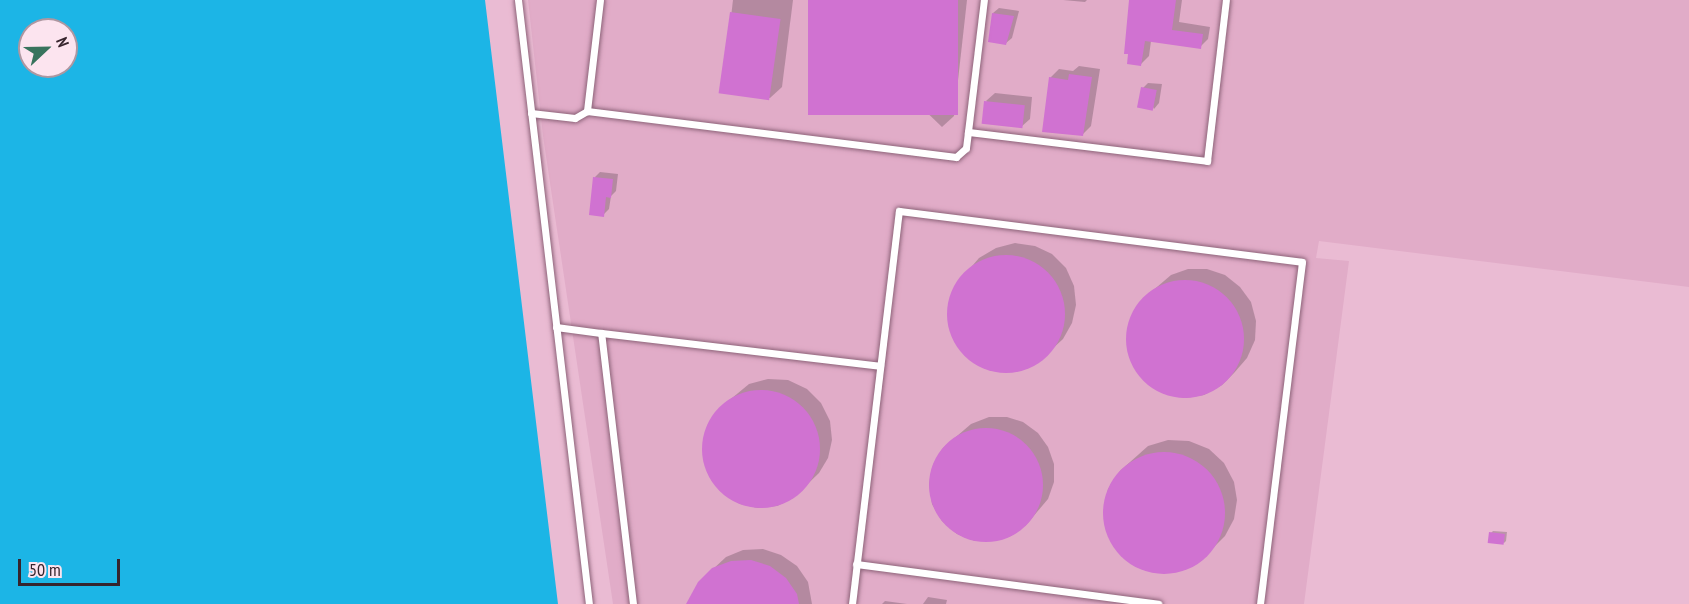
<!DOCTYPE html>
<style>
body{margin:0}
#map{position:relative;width:1689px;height:604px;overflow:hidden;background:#eabbd3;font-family:"PT Sans Narrow",sans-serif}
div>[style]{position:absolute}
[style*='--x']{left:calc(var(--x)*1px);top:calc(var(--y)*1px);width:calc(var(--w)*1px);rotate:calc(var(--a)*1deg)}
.built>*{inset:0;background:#e1acc8}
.water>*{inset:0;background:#1cb5e6}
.shadow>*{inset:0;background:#0003}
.building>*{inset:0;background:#d072d1;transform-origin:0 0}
.round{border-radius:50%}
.roads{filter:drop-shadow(0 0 2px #8d6379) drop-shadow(0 0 2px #8d6379)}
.lane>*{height:7px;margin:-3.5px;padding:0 3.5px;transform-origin:3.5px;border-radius:3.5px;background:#fff}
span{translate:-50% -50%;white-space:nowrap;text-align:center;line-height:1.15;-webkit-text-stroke:6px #fce4ef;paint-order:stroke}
.north{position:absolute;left:18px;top:18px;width:60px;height:60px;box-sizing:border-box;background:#fce4ef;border:2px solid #ad97a1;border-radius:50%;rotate:68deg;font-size:16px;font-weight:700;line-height:24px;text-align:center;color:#36242d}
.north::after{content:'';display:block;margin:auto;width:21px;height:27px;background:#38735d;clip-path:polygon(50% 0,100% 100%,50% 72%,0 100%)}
.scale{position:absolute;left:18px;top:559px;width:102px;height:27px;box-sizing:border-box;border:3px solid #36242d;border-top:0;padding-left:8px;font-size:18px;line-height:21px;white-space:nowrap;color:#36242d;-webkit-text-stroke:4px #fce4ef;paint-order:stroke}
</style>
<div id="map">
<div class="built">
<i style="clip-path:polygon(528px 0,1689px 0,1689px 287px,1319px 241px,1316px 258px,1349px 261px,1304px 604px,613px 604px,543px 136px)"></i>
</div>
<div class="water">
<i style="clip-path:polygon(evenodd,0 0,485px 0,558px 604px,0 604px,0 0,30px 30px,66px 30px,66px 66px,30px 66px,30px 30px)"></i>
</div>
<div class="shadow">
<i style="clip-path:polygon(733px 0,793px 0,782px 87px,770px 98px,722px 92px)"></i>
<i style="clip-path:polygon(810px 0,967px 0,954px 116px,942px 127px)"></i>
<i style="clip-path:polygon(1063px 0,1087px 0,1085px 2px)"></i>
<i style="clip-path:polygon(1131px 0,1182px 0,1179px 22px,1210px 27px,1208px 39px,1200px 47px,1151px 41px,1149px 56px,1141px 64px)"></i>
<i style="clip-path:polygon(999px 8px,1019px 11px,1012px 38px,1006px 43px,993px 13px)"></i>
<i style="clip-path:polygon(1079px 66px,1100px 69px,1091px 126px,1082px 135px,1050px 78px,1059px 69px,1073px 71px)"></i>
<i style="clip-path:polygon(1148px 83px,1162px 84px,1159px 103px,1154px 109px,1143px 88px)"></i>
<i style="clip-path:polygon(995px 93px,1032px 97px,1030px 119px,1021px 127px,986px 101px)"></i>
<i style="clip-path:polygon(600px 172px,618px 174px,616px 191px,611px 196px,609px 209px,603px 215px,595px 177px)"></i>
<i style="clip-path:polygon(1015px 243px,1035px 246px,1052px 254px,1066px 268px,1074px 286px,1076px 305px,1072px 323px,1063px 339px,1050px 351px,1036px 363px,1019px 370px,1001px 371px,983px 367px,967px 356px,956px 342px,949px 325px,949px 305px,955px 286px,979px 258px,996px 248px)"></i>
<i style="clip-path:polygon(1188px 269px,1207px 269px,1225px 275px,1240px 287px,1251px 302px,1256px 321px,1255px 340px,1247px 358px,1234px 373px,1222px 385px,1204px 395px,1185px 398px,1166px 394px,1149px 385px,1136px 370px,1128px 352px,1127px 333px,1133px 315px,1143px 299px,1171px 275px)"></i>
<i style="clip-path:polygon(768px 379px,788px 380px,807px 389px,821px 403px,830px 421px,832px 440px,828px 458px,819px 473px,793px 498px,777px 506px,758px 508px,740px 504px,725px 495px,712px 481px,705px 464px,703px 444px,708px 424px,720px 408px,749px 384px)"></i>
<i style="clip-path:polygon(989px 417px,1007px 417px,1023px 422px,1038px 433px,1048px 447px,1054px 464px,1054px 482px,1048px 499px,1026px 525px,1011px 536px,994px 541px,975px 541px,957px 534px,942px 521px,932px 504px,929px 484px,933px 465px,943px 448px,971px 424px)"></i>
<i style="clip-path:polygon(1168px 440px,1189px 441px,1209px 449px,1224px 463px,1234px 482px,1237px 500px,1234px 519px,1225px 536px,1199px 562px,1182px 570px,1163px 573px,1145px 570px,1128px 561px,1115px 547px,1106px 530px,1104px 510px,1108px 489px,1120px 471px,1148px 446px)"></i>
<i style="clip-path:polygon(1493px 531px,1507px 532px,1506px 541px,1504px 543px,1491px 533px)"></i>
<i style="clip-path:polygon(763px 549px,781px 555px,797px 566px,808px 582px,812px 604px,690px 604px,711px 571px,726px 557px,743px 550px)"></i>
<i style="clip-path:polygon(928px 597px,947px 600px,946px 604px,923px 604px)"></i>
<i style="clip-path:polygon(885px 601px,907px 604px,882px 604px)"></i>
</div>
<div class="building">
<i style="left:808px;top:0;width:150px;height:115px"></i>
<i style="clip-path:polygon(1129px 0,1176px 0,1172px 30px,1203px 34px,1201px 49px,1145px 41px,1141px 66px,1127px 64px,1128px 54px,1124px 54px)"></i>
<i style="left:730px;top:12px;width:51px;height:82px;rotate:8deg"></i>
<i style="clip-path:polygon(992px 13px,1014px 16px,1006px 45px,988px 42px)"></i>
<i style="clip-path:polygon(1069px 74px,1092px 77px,1083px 136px,1042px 132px,1049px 77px,1068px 80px)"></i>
<i style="left:1141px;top:87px;width:16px;height:21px;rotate:11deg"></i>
<i style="left:984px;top:101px;width:41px;height:23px;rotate:6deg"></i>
<i style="clip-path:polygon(593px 177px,613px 179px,611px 198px,606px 197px,604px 217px,589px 215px)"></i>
<i class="round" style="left:947px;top:255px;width:118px;height:118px"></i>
<i class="round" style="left:1126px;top:280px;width:118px;height:118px"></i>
<i class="round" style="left:702px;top:390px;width:118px;height:118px"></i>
<i class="round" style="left:929px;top:428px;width:114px;height:114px"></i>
<i class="round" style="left:1103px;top:452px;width:122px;height:122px"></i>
<i style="left:1489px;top:532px;width:16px;height:11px;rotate:7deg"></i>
<i style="clip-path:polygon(751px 560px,770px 566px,786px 578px,797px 594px,799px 604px,686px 604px,698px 582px,712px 568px,731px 561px)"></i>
</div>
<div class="roads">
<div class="lane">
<i style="--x:518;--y:0;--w:608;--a:83.3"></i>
<i style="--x:600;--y:0;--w:112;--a:96.7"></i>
<i style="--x:587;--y:111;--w:372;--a:7.1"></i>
<i style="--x:956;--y:157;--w:13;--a:-42"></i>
<i style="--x:966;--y:148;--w:149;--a:-83.1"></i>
<i style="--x:531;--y:113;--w:44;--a:6.5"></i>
<i style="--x:575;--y:118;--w:14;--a:-30"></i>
<i style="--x:968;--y:132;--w:241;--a:6.9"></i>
<i style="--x:1207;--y:161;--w:162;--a:-83.3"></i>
<i style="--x:556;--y:327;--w:45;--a:7.6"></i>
<i style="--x:856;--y:564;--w:305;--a:7.5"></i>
<i style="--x:633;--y:604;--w:273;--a:-96.7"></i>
<i style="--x:601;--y:333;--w:281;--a:6.7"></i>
<i style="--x:852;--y:604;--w:396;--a:-83.2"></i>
<i style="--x:899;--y:211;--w:406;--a:7.2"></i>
<i style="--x:1302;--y:262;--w:345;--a:97"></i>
</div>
</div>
<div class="north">N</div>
<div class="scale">50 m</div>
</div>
